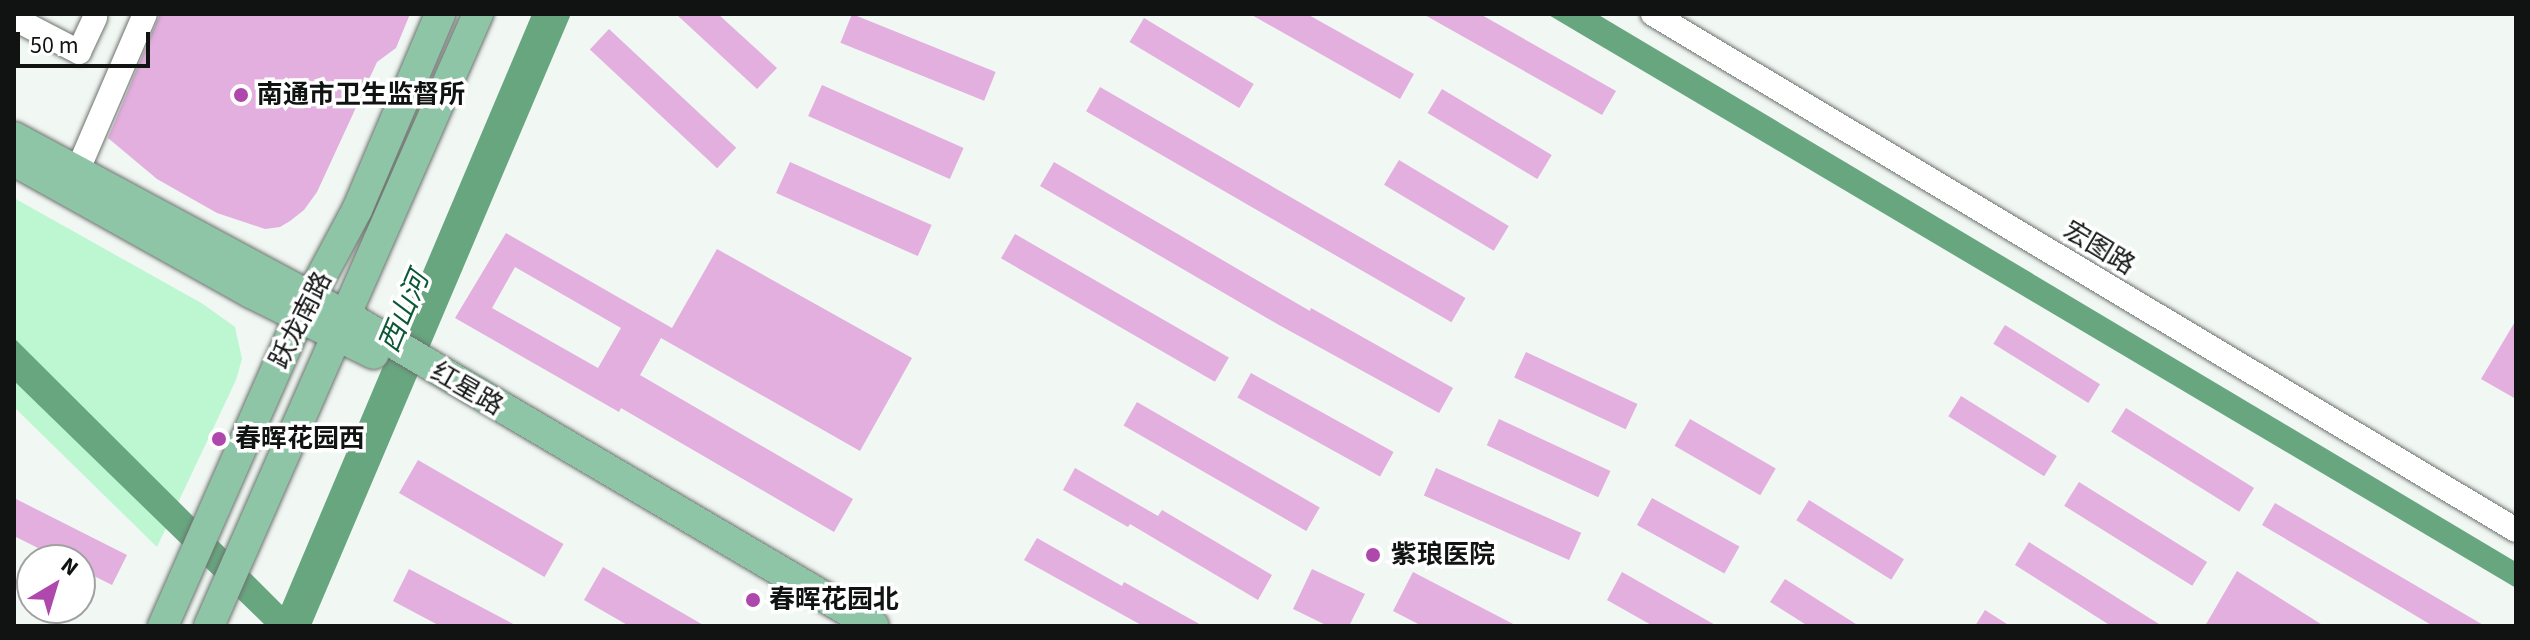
<!DOCTYPE html>
<meta charset="utf-8">
<style>
body{margin:0}
#map{position:relative;width:2530px;height:640px;overflow:hidden;background:#f1f7f3;font-family:"Source Sans 3","Noto Sans SC",sans-serif}
div>[style]{position:absolute}
[style*='--x']{left:calc(var(--x)*1px);top:calc(var(--y)*1px);width:calc(var(--w)*1px);rotate:calc(var(--a)*1deg)}
.green>*{inset:0;background:#bcf7d1}
.water>*{inset:0;background:#68a680}
.building>*{inset:0;background:#e2afde;transform-origin:0 0}
.roads{filter:drop-shadow(0 0 2px #6d726e) drop-shadow(0 0 2px #6d726e)}
.minor>*{height:24px;margin:-12px;padding:0 12px;transform-origin:12px;border-radius:12px;background:#fff}
.major>*{height:30px;margin:-15px;padding:0 15px;transform-origin:15px;border-radius:15px;background:#8fc5a7}
.dots>*{width:22px;height:22px;translate:-50% -50%;box-sizing:border-box;border:4px solid #fff;border-radius:50%}
span{translate:-50% -50%;white-space:nowrap;text-align:center;line-height:1.15;-webkit-text-stroke:7px #fff;paint-order:stroke}
.poi-label{font-size:26px;color:#111312;font-weight:700}
.left{translate:0 -50%;text-align:left}
.street-label{font-size:26px;color:#111312}
.water-label{font-size:28px;color:#0b5834;font-style:italic}
.frame{position:absolute;inset:0;border:16px solid #111312;pointer-events:none}
.north{position:absolute;left:16px;top:544px;width:80px;height:80px;box-sizing:border-box;background:#fff;border:2px solid #a0a1a0;border-radius:50%;rotate:38deg;font-size:22px;font-weight:700;line-height:32px;text-align:center;color:#111312}
.north::after{content:'';display:block;margin:auto;width:28px;height:36px;background:#af48ac;clip-path:polygon(50% 0,100% 100%,50% 72%,0 100%)}
.scale{position:absolute;left:16px;top:32px;width:134px;height:36px;box-sizing:border-box;border:4px solid #111312;border-top:0;padding-left:10px;font-size:24px;line-height:28px;white-space:nowrap;color:#111312;-webkit-text-stroke:6px #fff;paint-order:stroke}
</style>
<div id="map">
<div class="green">
<i style="clip-path:polygon(14px 198px,203px 304px,235px 327px,242px 359px,236px 380px,157px 547px,14px 407px)"></i>
</div>
<div class="water">
<i style="clip-path:polygon(532px 14px,571px 14px,311px 626px,266px 626px,14px 381px,14px 338px,282px 605px)"></i>
<i style="clip-path:polygon(1547px 14px,1597px 14px,2516px 562px,2516px 588px)"></i>
</div>
<div class="building">
<i style="clip-path:polygon(160px 14px,410px 14px,396px 48px,377px 62px,317px 192px,304px 210px,290px 221px,280px 227px,265px 229px,217px 213px,157px 179px,108px 138px)"></i>
<i style="clip-path:polygon(676px 14px,718px 14px,777px 68px,757px 89px)"></i>
<i style="left:852px;top:14px;width:155px;height:31px;rotate:22deg"></i>
<i style="clip-path:polygon(1250px 14px,1307px 14px,1414px 74px,1400px 99px)"></i>
<i style="clip-path:polygon(1423px 14px,1480px 14px,1616px 91px,1602px 115px)"></i>
<i style="left:1144px;top:18px;width:128px;height:28px;rotate:31deg"></i>
<i style="left:609px;top:29px;width:174px;height:28px;rotate:43deg"></i>
<i style="left:822px;top:85px;width:155px;height:34px;rotate:24deg"></i>
<i style="left:1100px;top:87px;width:422px;height:28px;rotate:30deg"></i>
<i style="left:1442px;top:89px;width:128px;height:28px;rotate:31deg"></i>
<i style="left:1399px;top:160px;width:128px;height:29px;rotate:31deg"></i>
<i style="left:790px;top:162px;width:155px;height:34px;rotate:24deg"></i>
<i style="clip-path:polygon(1054px 162px,1310px 311px,1311px 308px,1453px 388px,1439px 413px,1279px 325px,1040px 186px)"></i>
<i style="clip-path:polygon(evenodd,506px 233px,672px 328px,717px 249px,912px 358px,860px 451px,661px 338px,640px 375px,853px 499px,834px 532px,621px 408px,619px 412px,455px 318px,506px 233px,515px 267px,621px 328px,598px 368px,492px 308px,515px 267px)"></i>
<i style="left:1015px;top:234px;width:247px;height:28px;rotate:30deg"></i>
<i style="clip-path:polygon(2516px 320px,2516px 399px,2481px 379px)"></i>
<i style="left:2005px;top:325px;width:112px;height:22px;rotate:32deg"></i>
<i style="left:1526px;top:352px;width:123px;height:28px;rotate:25deg"></i>
<i style="left:1251px;top:373px;width:163px;height:28px;rotate:29deg"></i>
<i style="left:1961px;top:396px;width:113px;height:24px;rotate:32deg"></i>
<i style="left:1137px;top:402px;width:211px;height:27px;rotate:30deg"></i>
<i style="left:2126px;top:408px;width:151px;height:28px;rotate:32deg"></i>
<i style="left:1499px;top:419px;width:123px;height:29px;rotate:25deg"></i>
<i style="left:1690px;top:419px;width:99px;height:31px;rotate:30deg"></i>
<i style="left:418px;top:460px;width:168px;height:38px;rotate:30deg"></i>
<i style="clip-path:polygon(1075px 468px,1158px 516px,1162px 510px,1272px 575px,1258px 600px,1130px 524px,1128px 527px,1063px 490px)"></i>
<i style="left:1436px;top:468px;width:159px;height:30px;rotate:24deg"></i>
<i style="left:2079px;top:482px;width:151px;height:28px;rotate:32deg"></i>
<i style="clip-path:polygon(14px 498px,127px 555px,112px 585px,80px 569px,80px 560px,62px 560px,14px 536px)"></i>
<i style="left:1652px;top:498px;width:100px;height:31px;rotate:29deg"></i>
<i style="left:1809px;top:500px;width:112px;height:24px;rotate:32deg"></i>
<i style="clip-path:polygon(2275px 503px,2367px 557px,2485px 626px,2433px 626px,2374px 591px,2262px 525px)"></i>
<i style="clip-path:polygon(1037px 538px,1122px 586px,1124px 582px,1203px 626px,1143px 626px,1024px 560px)"></i>
<i style="clip-path:polygon(2029px 542px,2162px 626px,2111px 626px,2015px 565px)"></i>
<i style="clip-path:polygon(603px 567px,705px 626px,629px 626px,584px 600px)"></i>
<i style="clip-path:polygon(409px 569px,517px 626px,440px 626px,393px 601px)"></i>
<i style="clip-path:polygon(1312px 569px,1365px 594px,1349px 626px,1328px 626px,1293px 609px)"></i>
<i style="clip-path:polygon(2237px 571px,2324px 626px,2205px 626px)"></i>
<i style="clip-path:polygon(1413px 572px,1517px 626px,1422px 626px,1393px 611px)"></i>
<i style="clip-path:polygon(1622px 572px,1717px 626px,1653px 626px,1607px 600px)"></i>
<i style="clip-path:polygon(1785px 579px,1859px 626px,1808px 626px,1770px 602px)"></i>
<i style="clip-path:polygon(1985px 610px,2010px 626px,1975px 626px)"></i>
</div>
<div class="roads">
<div class="minor">
<i style="--x:1653;--y:14;--w:1005;--a:30.88"></i>
<i style="--x:17;--y:20;--w:70;--a:27.3"></i>
<i style="--x:79;--y:52;--w:38;--a:-65"></i>
<i style="--x:70;--y:188;--w:189;--a:-66.7"></i>
</div>
<div class="major">
<i style="--x:14;--y:137;--w:378;--a:28.3"></i>
<i style="--x:347;--y:316;--w:611;--a:30.47"></i>
<i style="--x:14;--y:161;--w:271;--a:29.1"></i>
<i style="--x:251;--y:293;--w:137;--a:26.4"></i>
<i style="--x:163;--y:626;--w:337;--a:-66.2"></i>
<i style="--x:299;--y:318;--w:123;--a:-61.8"></i>
<i style="--x:357;--y:210;--w:213;--a:-67"></i>
<i style="--x:209;--y:626;--w:669;--a:-66.27"></i>
</div>
</div>
<div class="dots">
<i style="left:241px;top:95px;background:#af48ac"></i>
<i style="left:219px;top:439px;background:#af48ac"></i>
<i style="left:1373px;top:555px;background:#af48ac"></i>
<i style="left:753px;top:600px;background:#af48ac"></i>
</div>
<div class="poi-label">
<span class="left" style="left:257px;top:95px">南通市卫生监督所</span>
<span class="left" style="left:235px;top:439px">春晖花园西</span>
<span class="left" style="left:1391px;top:555px">紫琅医院</span>
<span class="left" style="left:769px;top:600px">春晖花园北</span>
</div>
<div class="street-label">
<span style="left:2099px;top:248px;rotate:31deg">宏图路</span>
<span style="left:301px;top:320px;rotate:-63deg">跃龙南路</span>
<span style="left:467px;top:389px;rotate:30deg">红星路</span>
</div>
<div class="water-label">
<span style="left:404px;top:312px;rotate:-67deg">西山河</span>
</div>
<div class="frame"></div>
<div class="north">N</div>
<div class="scale">50 m</div>
</div>
